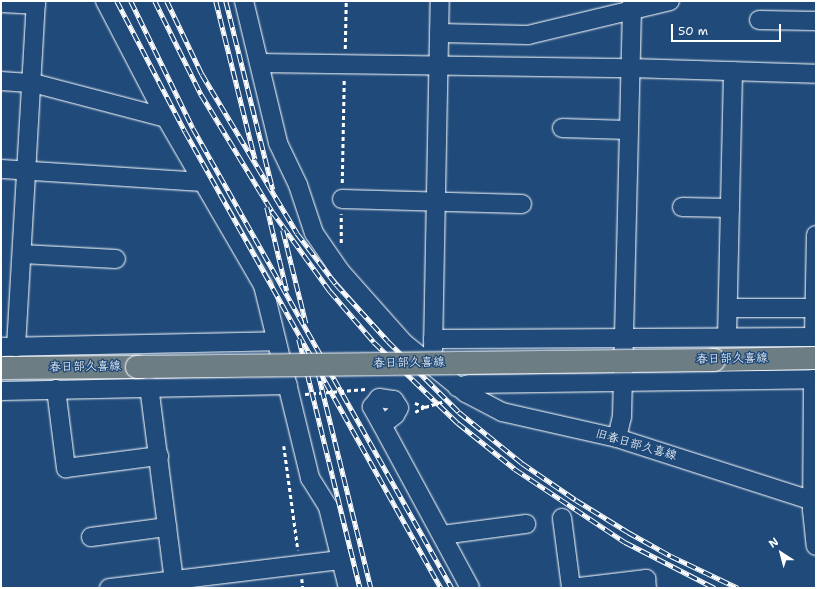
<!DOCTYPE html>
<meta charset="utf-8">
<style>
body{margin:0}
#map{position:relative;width:817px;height:589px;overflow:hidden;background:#1f4a7a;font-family:"Shantell Sans","Klee One",sans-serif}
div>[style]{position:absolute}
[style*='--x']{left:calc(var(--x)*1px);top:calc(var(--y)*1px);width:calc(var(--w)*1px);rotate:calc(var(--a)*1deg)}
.path>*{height:2.5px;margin-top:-1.25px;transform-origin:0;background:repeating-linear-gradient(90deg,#fff 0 4px,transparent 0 7px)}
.roads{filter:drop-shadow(0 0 1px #fff) drop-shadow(0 0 1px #fff)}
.minor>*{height:18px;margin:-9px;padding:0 9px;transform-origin:9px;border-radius:9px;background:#1f4a7a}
.major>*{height:22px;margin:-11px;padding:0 11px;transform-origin:11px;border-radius:11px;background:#6d7d84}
.rail>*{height:4.5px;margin-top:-2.25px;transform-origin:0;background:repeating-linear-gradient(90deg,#1f4a7a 0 9px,#fff 0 18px);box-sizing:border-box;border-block:1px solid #fff}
.bridges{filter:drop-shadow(0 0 1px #fff) drop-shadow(0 0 1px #fff)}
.major-bridge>*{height:22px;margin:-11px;padding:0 11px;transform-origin:11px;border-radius:11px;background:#6d7d84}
span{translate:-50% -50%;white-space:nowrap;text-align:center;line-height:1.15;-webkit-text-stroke:3px #1f4a7a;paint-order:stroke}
.street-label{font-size:12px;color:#fff}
.frame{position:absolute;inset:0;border:2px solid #fff;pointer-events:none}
.north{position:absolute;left:761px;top:533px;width:40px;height:40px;-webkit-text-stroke:3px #1f4a7a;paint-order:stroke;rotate:324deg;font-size:11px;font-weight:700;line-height:16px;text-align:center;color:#fff}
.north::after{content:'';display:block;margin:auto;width:14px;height:18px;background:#fff;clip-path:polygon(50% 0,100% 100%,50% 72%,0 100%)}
.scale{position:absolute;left:671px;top:24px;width:110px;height:18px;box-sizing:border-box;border:2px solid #fff;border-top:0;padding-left:5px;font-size:12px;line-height:14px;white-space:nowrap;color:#fff;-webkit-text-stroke:3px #1f4a7a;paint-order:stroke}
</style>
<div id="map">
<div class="path">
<i style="--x:345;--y:49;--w:48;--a:-88.8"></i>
<i style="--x:342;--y:183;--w:103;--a:-88.9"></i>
<i style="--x:341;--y:243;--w:29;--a:-90"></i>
<i style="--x:305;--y:394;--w:61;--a:-4.7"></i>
<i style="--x:415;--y:403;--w:11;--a:22"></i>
<i style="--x:425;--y:407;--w:24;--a:-17"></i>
<i style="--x:415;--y:412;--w:10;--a:-29"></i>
<i style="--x:284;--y:446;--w:105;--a:82.3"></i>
<i style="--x:302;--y:579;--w:9;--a:84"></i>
</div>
<div class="roads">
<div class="minor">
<i style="--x:244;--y:1;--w:146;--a:76.5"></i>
<i style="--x:278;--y:143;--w:47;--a:64.5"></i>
<i style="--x:298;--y:185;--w:51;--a:71.6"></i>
<i style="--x:314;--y:233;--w:46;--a:55.6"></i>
<i style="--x:340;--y:271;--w:96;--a:48.4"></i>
<i style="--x:404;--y:343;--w:80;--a:38.9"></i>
<i style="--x:466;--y:393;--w:41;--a:27.8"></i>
<i style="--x:502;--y:412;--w:118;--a:12.7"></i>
<i style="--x:617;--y:438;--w:209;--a:17.8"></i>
<i style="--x:1;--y:3;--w:35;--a:3"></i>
<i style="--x:759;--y:20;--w:57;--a:1"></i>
<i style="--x:439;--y:33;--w:89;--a:1.3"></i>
<i style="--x:528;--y:35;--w:146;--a:-13.5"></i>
<i style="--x:259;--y:63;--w:371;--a:0.8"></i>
<i style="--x:630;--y:68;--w:186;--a:1.8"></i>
<i style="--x:1;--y:81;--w:32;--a:4"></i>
<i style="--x:33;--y:83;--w:138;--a:14.7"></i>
<i style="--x:166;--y:118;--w:132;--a:-117.5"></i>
<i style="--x:166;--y:118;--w:193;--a:59.9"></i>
<i style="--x:263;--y:285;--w:199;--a:76.3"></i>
<i style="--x:310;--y:478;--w:34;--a:58"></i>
<i style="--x:328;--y:507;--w:83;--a:76.1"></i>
<i style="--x:562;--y:128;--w:66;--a:1.7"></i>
<i style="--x:1;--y:169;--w:201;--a:3.7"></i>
<i style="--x:342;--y:199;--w:180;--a:1.6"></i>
<i style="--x:682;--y:207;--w:48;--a:1.2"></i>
<i style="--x:22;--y:254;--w:94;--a:3"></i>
<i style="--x:728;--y:308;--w:86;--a:0"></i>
<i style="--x:727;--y:337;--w:266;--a:-88.7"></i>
<i style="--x:814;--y:337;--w:102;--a:-88.9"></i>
<i style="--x:433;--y:339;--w:383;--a:-0.3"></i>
<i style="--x:1;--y:347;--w:275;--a:-1.2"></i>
<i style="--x:16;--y:347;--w:347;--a:-86.7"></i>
<i style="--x:433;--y:350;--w:349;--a:-88.9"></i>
<i style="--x:813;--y:379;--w:131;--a:90.4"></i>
<i style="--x:812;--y:510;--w:36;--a:84"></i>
<i style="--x:149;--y:386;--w:204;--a:82.7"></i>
<i style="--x:457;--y:387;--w:13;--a:-13"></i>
<i style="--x:470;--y:384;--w:346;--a:-0.8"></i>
<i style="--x:56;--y:389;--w:80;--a:82.8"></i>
<i style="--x:66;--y:468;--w:94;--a:-7.4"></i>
<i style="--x:1;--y:391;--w:287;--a:-1.2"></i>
<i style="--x:379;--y:398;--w:15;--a:8"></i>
<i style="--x:394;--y:400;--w:9;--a:58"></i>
<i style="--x:399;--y:408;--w:8;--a:120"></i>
<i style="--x:395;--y:415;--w:16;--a:142"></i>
<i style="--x:382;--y:425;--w:21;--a:-119"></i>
<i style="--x:372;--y:407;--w:11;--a:-52"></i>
<i style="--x:382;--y:425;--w:185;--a:61.6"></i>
<i style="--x:617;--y:438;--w:22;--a:-77"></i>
<i style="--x:622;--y:417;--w:416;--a:-88.6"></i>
<i style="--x:562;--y:518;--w:70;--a:82.6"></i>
<i style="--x:442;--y:535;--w:85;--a:-7.5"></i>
<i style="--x:91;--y:537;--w:77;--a:-7.5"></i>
<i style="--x:109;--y:588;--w:234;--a:-6.9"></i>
<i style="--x:571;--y:588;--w:76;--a:-6.8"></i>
<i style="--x:646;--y:579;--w:9;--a:84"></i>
</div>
<div class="major">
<i style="--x:714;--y:360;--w:102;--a:-1.1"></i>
<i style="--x:1;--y:368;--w:136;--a:-0.4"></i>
</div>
</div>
<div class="rail">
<i style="--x:117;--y:1;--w:147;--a:62.4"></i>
<i style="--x:185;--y:131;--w:524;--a:60.74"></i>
<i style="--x:131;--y:1;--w:141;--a:64"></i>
<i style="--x:193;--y:128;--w:528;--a:60.62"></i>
<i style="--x:155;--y:1;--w:104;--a:63.7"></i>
<i style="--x:201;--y:94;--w:137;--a:58.7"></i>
<i style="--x:272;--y:211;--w:99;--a:54.1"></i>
<i style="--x:330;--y:291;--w:67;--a:49.2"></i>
<i style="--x:374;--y:342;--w:117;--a:44"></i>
<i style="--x:458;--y:423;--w:73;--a:38.9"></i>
<i style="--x:515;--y:469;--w:132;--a:33.6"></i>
<i style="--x:625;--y:542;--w:101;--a:27.1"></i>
<i style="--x:167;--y:1;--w:81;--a:64.4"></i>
<i style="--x:202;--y:74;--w:185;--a:59.1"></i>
<i style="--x:297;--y:233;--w:64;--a:52.6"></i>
<i style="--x:336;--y:284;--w:77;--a:47.6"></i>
<i style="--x:388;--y:341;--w:100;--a:45"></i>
<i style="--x:459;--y:412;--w:81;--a:39"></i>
<i style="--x:522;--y:463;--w:65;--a:34.4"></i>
<i style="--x:576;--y:500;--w:61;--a:31.6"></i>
<i style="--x:628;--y:532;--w:49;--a:29.2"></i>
<i style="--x:671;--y:556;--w:74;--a:25.5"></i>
<i style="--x:216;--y:1;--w:163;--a:76.1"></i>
<i style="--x:226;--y:1;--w:194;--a:76"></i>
<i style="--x:267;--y:207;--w:86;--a:76.6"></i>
<i style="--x:283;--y:230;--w:96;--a:76.1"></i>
<i style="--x:299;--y:339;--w:256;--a:76.2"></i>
<i style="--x:318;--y:372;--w:222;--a:76.2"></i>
</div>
<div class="bridges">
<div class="major-bridge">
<i style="--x:137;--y:367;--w:577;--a:-0.7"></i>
</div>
</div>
<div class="street-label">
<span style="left:732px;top:359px;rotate:-1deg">春日部久喜線</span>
<span style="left:409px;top:363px;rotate:-1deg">春日部久喜線</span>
<span style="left:85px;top:367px;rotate:-1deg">春日部久喜線</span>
<span style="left:636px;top:445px;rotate:16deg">旧春日部久喜線</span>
</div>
<div class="frame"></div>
<div class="north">N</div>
<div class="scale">50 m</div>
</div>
